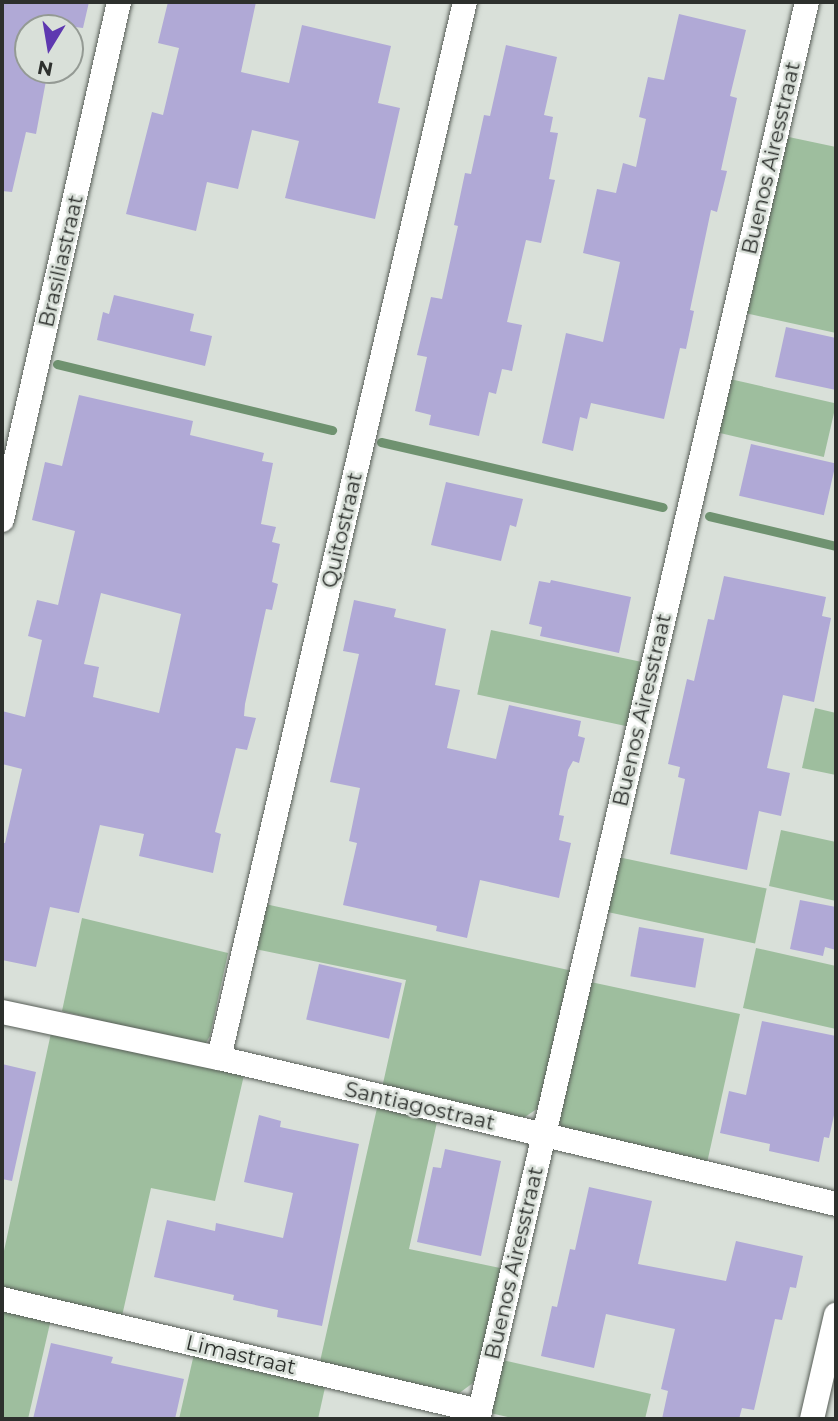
<!DOCTYPE html>
<style>
body{margin:0}
#map{position:relative;width:838px;height:1421px;overflow:hidden;background:#d9e0d9;font-family:Montserrat,sans-serif}
div>[style]{position:absolute}
[style*='--x']{left:calc(var(--x)*1px);top:calc(var(--y)*1px);width:calc(var(--w)*1px);rotate:calc(var(--a)*1deg)}
.green>*{inset:0;background:#9ebe9e;transform-origin:0 0}
.stream>*{height:9px;margin:-4.5px;padding:0 4.5px;transform-origin:4.5px;border-radius:4.5px;background:#6f9270}
.building>*{inset:0;background:#b0a9d6;transform-origin:0 0}
.roads{filter:drop-shadow(0 0 2px #575d57) drop-shadow(0 0 2px #575d57)}
.minor>*{height:24px;margin:-12px;padding:0 12px;transform-origin:12px;border-radius:12px;background:#fff}
span{translate:-50% -50%;white-space:nowrap;text-align:center;line-height:1.15;-webkit-text-stroke:5px #d9e0d9;paint-order:stroke}
.street-label{font-size:21px;color:#2d302d}
.frame{position:absolute;inset:0;border:4px solid #2d302d;pointer-events:none}
.north{position:absolute;left:14px;top:14px;width:70px;height:70px;box-sizing:border-box;background:#d9e0d9;border:2px solid #949a94;border-radius:50%;rotate:191deg;font-size:19px;font-weight:700;line-height:28px;text-align:center;color:#2d302d}
.north::after{content:'';display:block;margin:auto;width:24px;height:32px;background:#5e38b0;clip-path:polygon(50% 0,100% 100%,50% 72%,0 100%)}
</style>
<div id="map">
<div class="green">
<i style="clip-path:polygon(784px 136px,836px 147px,836px 333px,745px 313px)"></i>
<i style="left:730px;top:379px;width:109px;height:55px;rotate:13deg"></i>
<i style="left:491px;top:630px;width:159px;height:66px;rotate:12deg"></i>
<i style="clip-path:polygon(815px 708px,836px 713px,836px 775px,802px 768px)"></i>
<i style="clip-path:polygon(781px 830px,836px 842px,836px 901px,769px 886px)"></i>
<i style="left:618px;top:857px;width:152px;height:56px;rotate:12deg"></i>
<i style="clip-path:polygon(265px 904px,573px 971px,541px 1106px,525px 1117px,514px 1117px,382px 1088px,406px 980px,255px 949px)"></i>
<i style="clip-path:polygon(82px 918px,228px 953px,210px 1036px,204px 1046px,62px 1011px)"></i>
<i style="clip-path:polygon(756px 948px,836px 966px,836px 1029px,743px 1008px)"></i>
<i style="clip-path:polygon(586px 981px,740px 1014px,707px 1163px,562px 1129px,556px 1115px)"></i>
<i style="clip-path:polygon(51px 1033px,244px 1075px,215px 1201px,151px 1188px,122px 1316px,2px 1290px,2px 1260px)"></i>
<i style="clip-path:polygon(377px 1108px,437px 1122px,409px 1249px,505px 1269px,481px 1377px,458px 1394px,319px 1366px)"></i>
<i style="clip-path:polygon(2px 1308px,51px 1319px,28px 1419px,2px 1419px)"></i>
<i style="clip-path:polygon(194px 1354px,326px 1383px,318px 1419px,179px 1419px)"></i>
<i style="clip-path:polygon(502px 1360px,651px 1394px,645px 1419px,516px 1419px,490px 1413px)"></i>
</div>
<div class="stream">
<i style="--x:57;--y:364;--w:283;--a:13.5"></i>
<i style="--x:381;--y:442;--w:289;--a:13"></i>
<i style="--x:709;--y:516;--w:130;--a:13.3"></i>
</div>
<div class="building">
<i style="clip-path:polygon(2px 2px,89px 2px,83px 28px,59px 25px,58px 28px,28px 28px,28px 70px,48px 70px,36px 134px,26px 132px,12px 192px,2px 191px)"></i>
<i style="clip-path:polygon(168px 2px,256px 2px,241px 72px,289px 83px,302px 25px,391px 46px,378px 103px,400px 108px,375px 219px,285px 198px,299px 141px,252px 130px,238px 189px,207px 182px,196px 231px,126px 214px,152px 112px,163px 115px,179px 48px,158px 43px)"></i>
<i style="clip-path:polygon(679px 14px,746px 30px,730px 96px,737px 98px,721px 170px,727px 171px,717px 212px,711px 210px,690px 310px,694px 311px,686px 349px,680px 348px,664px 419px,591px 403px,587px 419px,580px 417px,573px 451px,542px 443px,566px 333px,603px 342px,620px 262px,583px 253px,597px 189px,616px 193px,623px 163px,636px 167px,646px 119px,639px 117px,648px 77px,664px 80px)"></i>
<i style="clip-path:polygon(506px 45px,557px 57px,544px 115px,553px 117px,550px 132px,558px 133px,549px 179px,555px 180px,541px 243px,526px 240px,507px 322px,522px 325px,512px 371px,502px 369px,496px 394px,489px 392px,479px 436px,429px 425px,431px 415px,415px 411px,427px 357px,417px 355px,431px 297px,442px 299px,458px 226px,454px 225px,465px 173px,471px 174px,484px 115px,490px 116px)"></i>
<i style="clip-path:polygon(114px 295px,194px 314px,190px 331px,212px 336px,205px 366px,97px 340px,103px 312px,109px 314px)"></i>
<i style="clip-path:polygon(786px 327px,836px 338px,836px 390px,775px 377px)"></i>
<i style="clip-path:polygon(evenodd,79px 395px,193px 421px,190px 435px,264px 453px,262px 461px,273px 463px,261px 524px,276px 527px,272px 542px,280px 544px,272px 582px,278px 584px,272px 610px,266px 609px,245px 704px,244px 716px,256px 718px,247px 750px,236px 748px,215px 832px,221px 834px,213px 873px,139px 856px,144px 834px,100px 825px,79px 913px,50px 907px,36px 967px,2px 960px,2px 843px,5px 843px,22px 769px,2px 764px,2px 711px,25px 717px,42px 640px,28px 636px,37px 600px,58px 605px,75px 531px,32px 520px,45px 462px,62px 466px,79px 395px,101px 593px,181px 614px,159px 713px,93px 697px,99px 667px,84px 664px,101px 593px)"></i>
<i style="left:751px;top:444px;width:87px;height:53px;rotate:13deg"></i>
<i style="clip-path:polygon(446px 482px,523px 499px,516px 527px,510px 525px,501px 561px,431px 545px)"></i>
<i style="clip-path:polygon(724px 576px,826px 597px,822px 616px,831px 618px,814px 702px,783px 695px,767px 768px,790px 773px,781px 816px,759px 811px,747px 870px,670px 854px,685px 779px,678px 777px,680px 767px,668px 764px,687px 679px,694px 681px,708px 619px,714px 620px)"></i>
<i style="clip-path:polygon(551px 580px,631px 597px,619px 653px,540px 636px,542px 627px,529px 624px,539px 581px,550px 583px)"></i>
<i style="clip-path:polygon(354px 600px,396px 609px,394px 617px,446px 629px,435px 685px,460px 690px,447px 748px,496px 759px,509px 705px,581px 721px,578px 736px,585px 738px,579px 763px,573px 761px,568px 770px,559px 815px,564px 816px,559px 840px,571px 843px,559px 898px,480px 880px,467px 938px,436px 931px,437px 926px,343px 905px,357px 843px,349px 841px,360px 788px,330px 782px,359px 654px,343px 651px)"></i>
<i style="clip-path:polygon(800px 900px,836px 907px,836px 950px,825px 947px,823px 956px,790px 949px)"></i>
<i style="left:639px;top:927px;width:66px;height:50px;rotate:10deg"></i>
<i style="left:319px;top:964px;width:85px;height:57px;rotate:13deg"></i>
<i style="clip-path:polygon(762px 1021px,836px 1036px,836px 1106px,829px 1138px,824px 1137px,819px 1162px,769px 1151px,770px 1144px,720px 1133px,729px 1091px,746px 1095px)"></i>
<i style="clip-path:polygon(2px 1064px,36px 1072px,12px 1181px,2px 1179px)"></i>
<i style="clip-path:polygon(259px 1115px,281px 1121px,280px 1127px,359px 1144px,322px 1326px,277px 1317px,278px 1310px,233px 1300px,234px 1295px,154px 1277px,167px 1220px,215px 1231px,216px 1223px,283px 1238px,293px 1193px,244px 1182px)"></i>
<i style="clip-path:polygon(445px 1149px,501px 1161px,481px 1256px,417px 1242px,433px 1167px,441px 1168px)"></i>
<i style="clip-path:polygon(589px 1187px,652px 1201px,638px 1264px,726px 1281px,736px 1241px,803px 1256px,796px 1288px,790px 1287px,782px 1320px,775px 1319px,754px 1410px,742px 1408px,739px 1419px,662px 1419px,668px 1391px,661px 1389px,675px 1329px,606px 1314px,594px 1368px,541px 1356px,552px 1306px,557px 1307px,570px 1249px,575px 1250px)"></i>
<i style="clip-path:polygon(51px 1343px,113px 1357px,111px 1363px,184px 1379px,175px 1419px,33px 1419px)"></i>
</div>
<div class="roads">
<div class="minor">
<i style="--x:2;--y:520;--w:531;--a:-77.27"></i>
<i style="--x:2;--y:1012;--w:222;--a:12"></i>
<i style="--x:219;--y:1058;--w:634;--a:13.31"></i>
<i style="--x:219;--y:1058;--w:1084;--a:-76.89"></i>
<i style="--x:2;--y:1299;--w:491;--a:13.2"></i>
<i style="--x:478;--y:1419;--w:1455;--a:-76.93"></i>
<i style="--x:812;--y:1419;--w:107;--a:-77"></i>
</div>
</div>
<div class="street-label">
<span style="left:771px;top:158px;rotate:-77deg">Buenos Airesstraat</span>
<span style="left:61px;top:261px;rotate:-77deg">Brasiliastraat</span>
<span style="left:342px;top:530px;rotate:-77deg">Quitostraat</span>
<span style="left:642px;top:710px;rotate:-77deg">Buenos Airesstraat</span>
<span style="left:420px;top:1106px;rotate:13deg">Santiagostraat</span>
<span style="left:514px;top:1263px;rotate:-77deg">Buenos Airesstraat</span>
<span style="left:241px;top:1355px;rotate:13deg">Limastraat</span>
</div>
<div class="frame"></div>
<div class="north">N</div>
</div>
